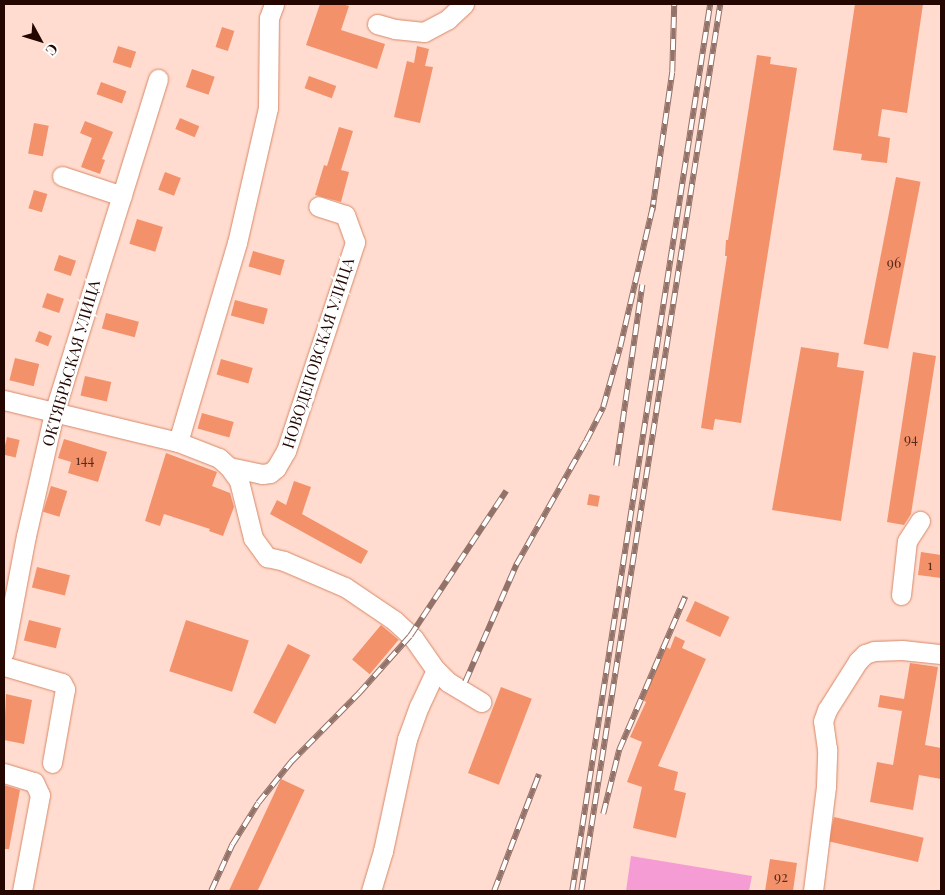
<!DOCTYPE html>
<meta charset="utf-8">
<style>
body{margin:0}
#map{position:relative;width:945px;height:895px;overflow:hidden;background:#ffdccf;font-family:"Playfair Display",serif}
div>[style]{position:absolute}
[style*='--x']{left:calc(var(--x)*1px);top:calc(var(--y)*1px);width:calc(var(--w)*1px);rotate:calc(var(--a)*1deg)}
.green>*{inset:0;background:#f69cd4}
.building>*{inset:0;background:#f3916a;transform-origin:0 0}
.roads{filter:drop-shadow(0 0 1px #d78868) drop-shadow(0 0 1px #d78868)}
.minor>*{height:19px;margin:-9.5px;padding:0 9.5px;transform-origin:9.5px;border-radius:9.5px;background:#fff}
.rail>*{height:5.5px;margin-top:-2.75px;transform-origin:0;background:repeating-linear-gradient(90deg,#fff 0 11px,#937369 0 22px);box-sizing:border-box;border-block:1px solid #937369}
span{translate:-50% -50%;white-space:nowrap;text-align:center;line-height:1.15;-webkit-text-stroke:4.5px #fff;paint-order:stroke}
.number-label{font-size:14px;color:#572a1a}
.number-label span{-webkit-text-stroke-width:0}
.street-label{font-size:16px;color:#230700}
.frame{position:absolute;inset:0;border:5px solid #230700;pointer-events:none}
.north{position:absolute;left:15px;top:15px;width:50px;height:50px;-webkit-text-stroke:4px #fff;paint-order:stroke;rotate:129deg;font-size:14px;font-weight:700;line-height:20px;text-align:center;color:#230700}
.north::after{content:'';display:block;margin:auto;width:18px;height:22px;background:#230700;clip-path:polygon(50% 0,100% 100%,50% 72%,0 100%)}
</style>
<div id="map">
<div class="green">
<i style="clip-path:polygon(631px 856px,752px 876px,749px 891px,626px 891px)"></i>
</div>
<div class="building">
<i style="clip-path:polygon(320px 4px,342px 4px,349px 6px,341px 30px,385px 44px,377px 69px,306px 45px)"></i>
<i style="clip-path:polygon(855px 4px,923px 4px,907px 113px,882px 109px,878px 136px,890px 138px,887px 163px,861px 160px,862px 154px,833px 150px)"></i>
<i style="left:222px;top:27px;width:13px;height:21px;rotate:18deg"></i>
<i style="left:118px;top:46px;width:19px;height:17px;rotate:18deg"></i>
<i style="clip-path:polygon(417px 46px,429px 49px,425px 66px,433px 67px,420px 123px,394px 117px,407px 61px,414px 63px)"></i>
<i style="clip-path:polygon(757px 55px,771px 57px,770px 64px,797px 68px,741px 423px,715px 419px,713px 430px,701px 428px,727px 256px,725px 256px,726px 240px,728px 240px)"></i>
<i style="left:192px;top:69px;width:24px;height:19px;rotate:19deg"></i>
<i style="left:309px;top:76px;width:29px;height:13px;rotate:20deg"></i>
<i style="left:101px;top:82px;width:27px;height:13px;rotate:20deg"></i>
<i style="left:180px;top:118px;width:21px;height:12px;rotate:23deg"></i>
<i style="clip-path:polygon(85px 121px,113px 132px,102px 159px,105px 160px,100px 174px,81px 167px,92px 138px,80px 133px)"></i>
<i style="left:34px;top:123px;width:15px;height:31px;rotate:11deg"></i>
<i style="clip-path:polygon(339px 127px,353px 131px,341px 170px,349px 172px,341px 202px,315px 195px,324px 165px,327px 166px)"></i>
<i style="left:165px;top:172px;width:17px;height:19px;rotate:21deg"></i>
<i style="left:896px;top:177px;width:25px;height:170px;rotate:11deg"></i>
<i style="left:34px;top:190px;width:14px;height:19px;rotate:17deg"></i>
<i style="left:137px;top:219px;width:27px;height:26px;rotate:17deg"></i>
<i style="left:253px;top:251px;width:33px;height:16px;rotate:16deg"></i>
<i style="left:59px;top:255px;width:18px;height:16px;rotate:19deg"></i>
<i style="left:47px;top:293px;width:18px;height:15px;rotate:19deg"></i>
<i style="left:235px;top:300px;width:34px;height:16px;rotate:15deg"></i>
<i style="left:106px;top:313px;width:34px;height:16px;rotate:15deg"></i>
<i style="left:39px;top:331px;width:14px;height:11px;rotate:21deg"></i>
<i style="clip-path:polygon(801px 347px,839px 353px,837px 367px,864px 371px,841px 521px,772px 510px)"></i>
<i style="clip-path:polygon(913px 352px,936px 356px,911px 514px,904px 525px,887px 522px)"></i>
<i style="left:15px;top:358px;width:25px;height:23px;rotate:14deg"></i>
<i style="left:221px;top:359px;width:33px;height:16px;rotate:16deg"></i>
<i style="left:85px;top:376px;width:27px;height:20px;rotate:13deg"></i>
<i style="left:202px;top:413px;width:33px;height:16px;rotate:16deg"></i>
<i style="left:7px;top:437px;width:13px;height:18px;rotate:13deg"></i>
<i style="clip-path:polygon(64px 439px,107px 452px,98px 482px,68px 473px,71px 462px,58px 458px)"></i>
<i style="clip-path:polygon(166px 453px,217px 472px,212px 486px,230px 493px,234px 507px,223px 536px,209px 531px,210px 529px,164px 514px,160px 526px,145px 521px)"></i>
<i style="clip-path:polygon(294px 481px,311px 487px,302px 514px,368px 551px,361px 564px,270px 514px,277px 500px,286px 505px)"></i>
<i style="left:51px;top:486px;width:17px;height:27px;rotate:17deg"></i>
<i style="left:589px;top:494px;width:11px;height:11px;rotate:10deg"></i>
<i style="clip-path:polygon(921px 552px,941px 555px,941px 578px,918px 575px)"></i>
<i style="left:37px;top:567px;width:34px;height:21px;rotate:14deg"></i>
<i style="left:695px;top:601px;width:38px;height:22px;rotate:25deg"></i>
<i style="left:29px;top:620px;width:33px;height:21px;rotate:14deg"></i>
<i style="left:186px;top:620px;width:66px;height:54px;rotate:18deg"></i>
<i style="left:381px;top:625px;width:23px;height:45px;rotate:40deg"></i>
<i style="clip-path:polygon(675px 636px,685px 641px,682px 648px,706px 659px,658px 766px,678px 772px,674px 790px,686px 793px,676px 838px,633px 828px,642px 787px,627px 782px,642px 742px,630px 737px,646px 702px,643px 700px,666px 647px,670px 649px)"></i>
<i style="left:288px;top:644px;width:25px;height:77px;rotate:27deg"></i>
<i style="clip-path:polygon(910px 663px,938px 667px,925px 745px,941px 748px,941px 779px,919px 775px,913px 810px,870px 802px,877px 762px,893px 765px,902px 711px,878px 707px,880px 695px,904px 699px)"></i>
<i style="left:501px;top:687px;width:33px;height:92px;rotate:21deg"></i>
<i style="clip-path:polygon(6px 694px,32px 700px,24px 744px,4px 740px)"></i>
<i style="left:281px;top:779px;width:26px;height:123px;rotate:25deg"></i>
<i style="clip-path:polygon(4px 785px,20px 790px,9px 849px,4px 849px)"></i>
<i style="left:834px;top:817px;width:92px;height:25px;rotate:13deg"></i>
<i style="clip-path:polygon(770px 859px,797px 863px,793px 891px,765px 891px)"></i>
</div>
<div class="roads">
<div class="minor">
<i style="--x:377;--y:24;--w:19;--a:16"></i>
<i style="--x:395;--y:29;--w:29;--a:6"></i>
<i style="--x:424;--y:32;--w:27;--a:-28"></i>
<i style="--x:448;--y:19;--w:22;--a:-43"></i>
<i style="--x:62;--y:176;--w:63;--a:18.4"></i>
<i style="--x:4;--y:400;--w:179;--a:13.6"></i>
<i style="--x:178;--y:442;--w:44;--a:21.3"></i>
<i style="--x:219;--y:458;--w:13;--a:42"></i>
<i style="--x:229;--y:467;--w:17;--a:54"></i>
<i style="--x:239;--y:481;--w:59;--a:76.2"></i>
<i style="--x:253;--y:538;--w:24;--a:54"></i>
<i style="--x:267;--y:557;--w:17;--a:13"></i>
<i style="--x:284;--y:561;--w:66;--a:23.1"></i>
<i style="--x:345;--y:587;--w:60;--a:34.2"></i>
<i style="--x:395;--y:621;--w:26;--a:43"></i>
<i style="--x:414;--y:639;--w:38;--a:55"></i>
<i style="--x:436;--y:670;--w:40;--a:115"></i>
<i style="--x:419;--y:706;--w:35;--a:110"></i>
<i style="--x:407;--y:739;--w:115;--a:102.1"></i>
<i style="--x:383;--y:851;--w:42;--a:106.7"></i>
<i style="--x:178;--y:442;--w:208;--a:-73.5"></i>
<i style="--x:237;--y:243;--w:139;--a:-77.1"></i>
<i style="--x:268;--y:108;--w:90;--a:-89.4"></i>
<i style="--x:269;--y:18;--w:15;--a:-70"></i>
<i style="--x:229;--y:467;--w:34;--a:12"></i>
<i style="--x:262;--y:474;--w:8;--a:-7"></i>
<i style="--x:270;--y:473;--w:8;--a:-40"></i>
<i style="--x:276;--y:468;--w:20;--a:-60"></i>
<i style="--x:286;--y:451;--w:220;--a:-71.7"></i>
<i style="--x:355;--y:242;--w:29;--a:-110"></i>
<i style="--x:345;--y:215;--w:28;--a:-162"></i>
<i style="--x:901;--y:595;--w:54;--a:-83.7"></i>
<i style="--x:907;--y:541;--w:24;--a:-57"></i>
<i style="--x:4;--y:652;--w:118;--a:-79.3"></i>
<i style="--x:26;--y:536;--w:126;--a:-77.2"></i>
<i style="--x:54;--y:413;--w:350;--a:-72.7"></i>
<i style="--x:4;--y:666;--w:60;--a:16.3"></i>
<i style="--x:62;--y:683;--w:7;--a:63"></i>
<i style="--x:65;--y:689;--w:75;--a:100"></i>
<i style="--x:436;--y:670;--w:17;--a:45"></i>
<i style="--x:448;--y:682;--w:39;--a:31"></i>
<i style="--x:4;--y:773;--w:31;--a:17"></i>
<i style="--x:34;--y:782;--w:14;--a:65"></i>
<i style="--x:40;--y:795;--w:98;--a:100.6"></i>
<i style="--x:813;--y:891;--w:106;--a:-82.9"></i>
<i style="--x:826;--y:786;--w:37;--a:-88"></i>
<i style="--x:827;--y:749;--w:28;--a:-98"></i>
<i style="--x:823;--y:721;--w:12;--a:-70"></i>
<i style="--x:827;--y:710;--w:58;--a:-57.7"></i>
<i style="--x:858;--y:661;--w:10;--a:-45"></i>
<i style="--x:865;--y:654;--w:9;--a:-18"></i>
<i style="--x:874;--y:651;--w:28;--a:-2"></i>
<i style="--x:902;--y:650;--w:39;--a:6"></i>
</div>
</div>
<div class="rail">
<i style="--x:652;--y:211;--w:140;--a:-81.8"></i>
<i style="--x:672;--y:72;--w:68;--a:-88.3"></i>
<i style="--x:616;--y:466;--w:183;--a:-81.8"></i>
<i style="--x:465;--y:682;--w:128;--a:-66.4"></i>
<i style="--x:516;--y:565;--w:142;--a:-60.6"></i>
<i style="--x:586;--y:441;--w:38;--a:-63"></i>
<i style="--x:603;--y:407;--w:62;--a:-74.2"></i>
<i style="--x:620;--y:347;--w:146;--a:-76.9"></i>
<i style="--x:603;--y:814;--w:66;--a:-76"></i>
<i style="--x:619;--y:750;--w:167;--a:-66.7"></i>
<i style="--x:211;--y:891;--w:51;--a:-65.5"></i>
<i style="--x:232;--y:845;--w:49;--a:-58.2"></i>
<i style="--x:258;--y:803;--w:53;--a:-51.2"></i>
<i style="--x:291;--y:762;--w:97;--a:-45.4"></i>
<i style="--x:359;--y:693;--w:76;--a:-48.2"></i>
<i style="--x:410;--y:636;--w:174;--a:-56.5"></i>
<i style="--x:494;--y:891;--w:125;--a:-69"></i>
<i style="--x:572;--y:891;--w:898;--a:-81.16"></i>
<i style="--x:581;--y:891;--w:898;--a:-81.09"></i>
</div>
<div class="number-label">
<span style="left:894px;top:263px">96</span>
<span style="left:911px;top:439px">94</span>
<span style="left:85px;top:460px">144</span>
<span style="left:930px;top:565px">1</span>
<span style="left:781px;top:877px">92</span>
</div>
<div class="street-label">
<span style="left:318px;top:353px;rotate:-72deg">НОВОДЕПОВСКАЯ УЛИЦА</span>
<span style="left:71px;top:363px;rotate:-74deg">ОКТЯБРЬСКАЯ УЛИЦА</span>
</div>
<div class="frame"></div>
<div class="north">С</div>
</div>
